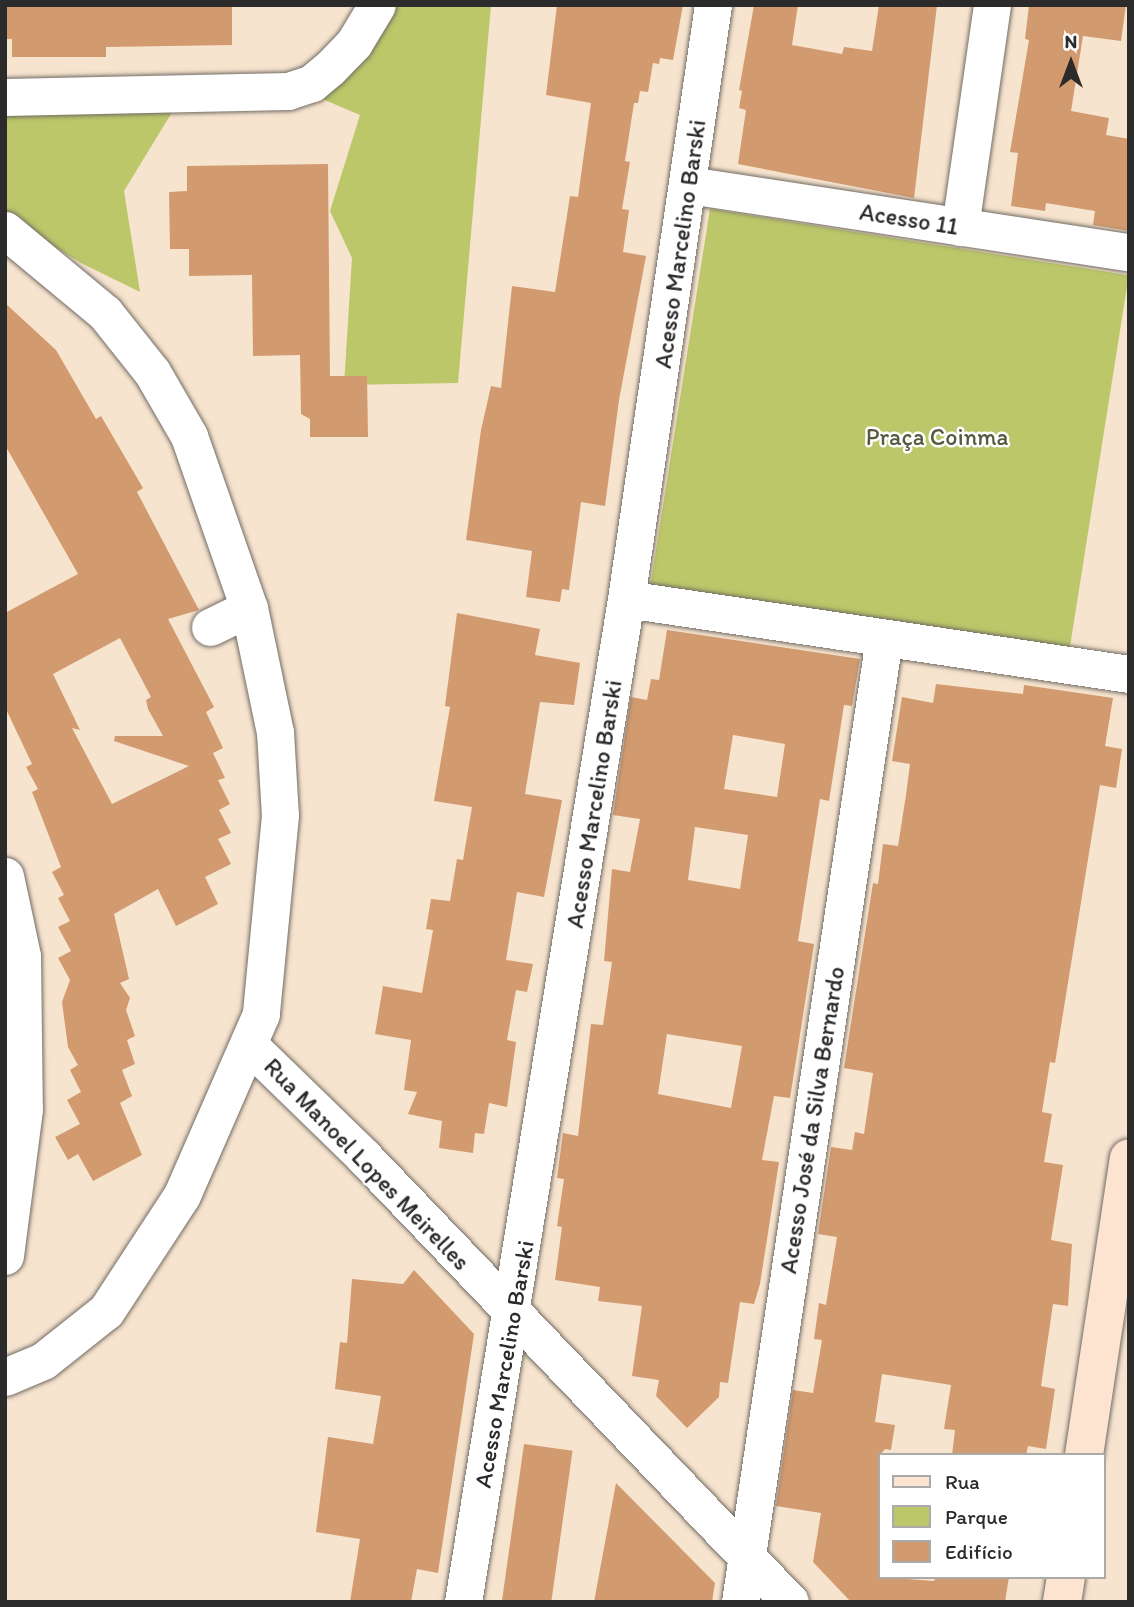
<!DOCTYPE html>
<meta charset="utf-8">
<style>
body{margin:0}
#map{position:relative;width:1134px;height:1607px;overflow:hidden;background:#f7e4cf;font-family:Itim,sans-serif}
div>[style]{position:absolute}
[style*='--x']{left:calc(var(--x)*1px);top:calc(var(--y)*1px);width:calc(var(--w)*1px);rotate:calc(var(--a)*1deg)}
.green>*{inset:0;background:#bbc769;transform-origin:0 0}
.building>*{inset:0;background:#d29a6f;transform-origin:0 0}
.roads{filter:drop-shadow(0 0 2px #726c64) drop-shadow(0 0 2px #726c64)}
.minor>*{height:37px;margin:-18.5px;padding:0 18.5px;transform-origin:18.5px;border-radius:18.5px;background:#fff}
.secondary>*{height:38px;margin:-19px;padding:0 19px;transform-origin:19px;border-radius:19px;background:#fde4d0}
span{translate:-50% -50%;white-space:nowrap;text-align:center;line-height:1.15;-webkit-text-stroke:5px #fff;paint-order:stroke}
.street-label{font-size:24px;color:#2b2b2b}
.park-label{font-size:24px;color:#565a3e}
.frame{position:absolute;inset:0;border:7px solid #2b2b2b;pointer-events:none}
.legend{position:absolute;left:878px;top:1453px;width:228px;height:126px;box-sizing:border-box;background:#fff;border:2px solid #aaa;margin:0;padding:9px 12px;list-style:none;font-size:21px;color:#2b2b2b}
.legend li{display:flex;align-items:center;gap:14px;height:35px}
.legend b{width:35px;border:2px solid #aaa}
.north{position:absolute;left:1036px;top:28px;width:70px;height:70px;-webkit-text-stroke:5px #fff;paint-order:stroke;rotate:0deg;font-size:19px;font-weight:700;line-height:28px;text-align:center;color:#2b2b2b}
.north::after{content:'';display:block;margin:auto;width:24px;height:32px;background:#2b2b2b;clip-path:polygon(50% 0,100% 100%,50% 72%,0 100%)}
</style>
<div id="map">
<div class="green">
<i style="clip-path:polygon(371px 5px,491px 5px,458px 383px,344px 385px,352px 258px,330px 211px,360px 115px,320px 98px)"></i>
<i style="clip-path:polygon(177px 104px,124px 191px,140px 292px,81px 263px,5px 216px,5px 108px)"></i>
<i style="left:710px;top:209px;width:424px;height:382px;rotate:9deg"></i>
</div>
<div class="building">
<i style="clip-path:polygon(5px 5px,232px 5px,232px 45px,106px 47px,106px 57px,12px 57px,12px 39px,5px 39px)"></i>
<i style="clip-path:polygon(557px 5px,683px 5px,673px 60px,660px 58px,659px 64px,653px 63px,648px 92px,640px 91px,638px 103px,634px 103px,625px 161px,630px 162px,622px 209px,629px 210px,623px 252px,646px 256px,619px 400px,605px 506px,581px 502px,569px 590px,562px 589px,560px 602px,526px 597px,532px 551px,466px 540px,481px 430px,491px 386px,501px 388px,512px 286px,555px 292px,570px 196px,578px 197px,591px 103px,546px 95px)"></i>
<i style="clip-path:polygon(754px 5px,798px 5px,792px 45px,842px 54px,844px 47px,872px 51px,879px 5px,937px 5px,914px 198px,738px 164px,746px 110px,739px 108px,742px 91px,739px 90px)"></i>
<i style="clip-path:polygon(1029px 5px,1126px 5px,1121px 41px,1083px 36px,1071px 111px,1109px 118px,1106px 135px,1129px 139px,1129px 231px,1093px 225px,1095px 211px,1046px 203px,1045px 211px,1011px 206px,1018px 153px,1010px 152px,1029px 40px,1025px 39px)"></i>
<i style="clip-path:polygon(328px 164px,330px 376px,367px 376px,368px 437px,310px 437px,310px 419px,301px 414px,300px 355px,253px 356px,252px 275px,189px 276px,189px 249px,170px 249px,169px 192px,187px 191px,187px 166px)"></i>
<i style="clip-path:polygon(evenodd,5px 303px,56px 350px,96px 419px,101px 416px,143px 488px,137px 492px,199px 610px,168px 619px,214px 707px,206px 712px,223px 748px,213px 753px,225px 778px,218px 780px,230px 804px,219px 810px,231px 833px,218px 839px,231px 864px,205px 877px,218px 904px,176px 926px,158px 889px,114px 914px,129px 979px,120px 983px,130px 998px,126px 1010px,135px 1036px,127px 1040px,135px 1064px,122px 1070px,132px 1096px,120px 1103px,142px 1155px,93px 1181px,78px 1154px,68px 1160px,55px 1137px,80px 1124px,67px 1100px,81px 1092px,70px 1070px,78px 1065px,68px 1047px,62px 1002px,70px 980px,58px 958px,71px 951px,58px 927px,70px 921px,58px 898px,64px 895px,52px 872px,61px 867px,32px 792px,38px 789px,26px 767px,32px 764px,5px 707px,5px 613px,78px 574px,5px 445px,5px 303px,120px 638px,151px 697px,146px 700px,148px 709px,163px 736px,115px 736px,114px 741px,189px 766px,112px 804px,72px 728px,80px 730px,53px 674px,120px 638px)"></i>
<i style="clip-path:polygon(457px 613px,540px 629px,535px 655px,580px 663px,574px 705px,540px 702px,525px 794px,562px 800px,544px 897px,517px 892px,506px 960px,533px 964px,527px 992px,516px 990px,507px 1040px,516px 1042px,507px 1107px,489px 1103px,484px 1134px,475px 1133px,473px 1153px,439px 1148px,442px 1121px,408px 1114px,417px 1092px,404px 1090px,411px 1040px,375px 1034px,383px 986px,422px 993px,433px 930px,426px 929px,431px 899px,450px 901px,457px 859px,463px 860px,472px 807px,434px 801px,450px 707px,445px 706px)"></i>
<i style="clip-path:polygon(evenodd,667px 630px,860px 659px,852px 706px,844px 705px,829px 801px,820px 799px,798px 941px,814px 944px,797px 1054px,790px 1098px,774px 1096px,762px 1160px,779px 1162px,760px 1284px,754px 1304px,740px 1302px,728px 1383px,720px 1382px,719px 1397px,687px 1428px,656px 1396px,659px 1380px,632px 1376px,642px 1306px,598px 1301px,600px 1287px,555px 1280px,562px 1227px,557px 1226px,564px 1179px,557px 1178px,563px 1133px,578px 1136px,591px 1024px,603px 1025px,612px 962px,604px 961px,612px 869px,630px 872px,640px 819px,613px 815px,631px 697px,647px 700px,651px 679px,659px 680px,667px 630px,733px 735px,785px 744px,777px 797px,724px 789px,733px 735px,667px 630px,695px 827px,748px 835px,740px 889px,688px 880px,695px 827px,667px 630px,667px 1034px,742px 1046px,731px 1108px,658px 1094px,667px 1034px)"></i>
<i style="clip-path:polygon(936px 684px,1023px 694px,1024px 685px,1113px 698px,1105px 746px,1122px 749px,1116px 788px,1100px 785px,1055px 1063px,1050px 1062px,1042px 1112px,1052px 1114px,1044px 1162px,1063px 1165px,1051px 1240px,1072px 1244px,1068px 1306px,1053px 1304px,1041px 1386px,1055px 1389px,1046px 1449px,1028px 1446px,1026px 1455px,952px 1455px,955px 1430px,944px 1429px,951px 1385px,882px 1374px,875px 1422px,895px 1425px,891px 1450px,885px 1449px,880px 1455px,880px 1577px,934px 1581px,936px 1577px,1009px 1577px,1005px 1602px,851px 1602px,813px 1562px,821px 1513px,776px 1506px,793px 1390px,813px 1393px,822px 1340px,814px 1339px,819px 1303px,826px 1305px,837px 1237px,818px 1234px,831px 1147px,852px 1150px,855px 1132px,864px 1134px,873px 1073px,844px 1068px,873px 883px,878px 884px,883px 844px,898px 846px,906px 795px,910px 764px,892px 761px,902px 697px,933px 703px)"></i>
<i style="clip-path:polygon(414px 1270px,474px 1334px,438px 1573px,417px 1569px,411px 1602px,350px 1602px,360px 1539px,316px 1532px,328px 1437px,373px 1444px,381px 1396px,335px 1389px,340px 1342px,347px 1343px,352px 1279px,403px 1284px)"></i>
<i style="left:524px;top:1444px;width:49px;height:160px;rotate:8deg"></i>
<i style="clip-path:polygon(616px 1483px,715px 1583px,712px 1602px,594px 1602px)"></i>
</div>
<div class="roads">
<div class="minor">
<i style="--x:5;--y:97;--w:283;--a:-1.2"></i>
<i style="--x:288;--y:91;--w:25;--a:-18"></i>
<i style="--x:312;--y:83;--w:23;--a:-40"></i>
<i style="--x:330;--y:68;--w:35;--a:-46"></i>
<i style="--x:354;--y:43;--w:44;--a:-58.8"></i>
<i style="--x:689;--y:185;--w:445;--a:8.7"></i>
<i style="--x:960;--y:227;--w:224;--a:-81.8"></i>
<i style="--x:5;--y:230;--w:130;--a:39.7"></i>
<i style="--x:105;--y:313;--w:75;--a:51.5"></i>
<i style="--x:152;--y:372;--w:74;--a:60"></i>
<i style="--x:189;--y:436;--w:182;--a:70.8"></i>
<i style="--x:249;--y:608;--w:127;--a:78.2"></i>
<i style="--x:275;--y:732;--w:83;--a:86.6"></i>
<i style="--x:280;--y:815;--w:200;--a:95.5"></i>
<i style="--x:261;--y:1014;--w:197;--a:113.6"></i>
<i style="--x:182;--y:1195;--w:139;--a:123.2"></i>
<i style="--x:106;--y:1311;--w:80;--a:141.6"></i>
<i style="--x:43;--y:1361;--w:41;--a:157.2"></i>
<i style="--x:626;--y:599;--w:509;--a:8.48"></i>
<i style="--x:210;--y:627;--w:43;--a:-26"></i>
<i style="--x:5;--y:876;--w:82;--a:78"></i>
<i style="--x:22;--y:956;--w:153;--a:89.3"></i>
<i style="--x:24;--y:1109;--w:148;--a:97.4"></i>
<i style="--x:250;--y:1046;--w:159;--a:44.2"></i>
<i style="--x:364;--y:1157;--w:616;--a:46.25"></i>
<i style="--x:463;--y:1602;--w:1016;--a:-80.77"></i>
<i style="--x:626;--y:599;--w:600;--a:-81.67"></i>
<i style="--x:740;--y:1602;--w:975;--a:-81.5"></i>
</div>
<div class="secondary">
<i style="--x:1084;--y:1455;--w:300;--a:-81.4"></i>
<i style="--x:1062;--y:1602;--w:25;--a:-81"></i>
</div>
</div>
<div class="street-label">
<span style="left:909px;top:219px;rotate:9deg">Acesso 11</span>
<span style="left:680px;top:244px;rotate:-82deg">Acesso Marcelino Barski</span>
<span style="left:594px;top:804px;rotate:-81deg">Acesso Marcelino Barski</span>
<span style="left:812px;top:1120px;rotate:-81deg">Acesso José da Silva Bernardo</span>
<span style="left:367px;top:1164px;rotate:46deg">Rua Manoel Lopes Meirelles</span>
<span style="left:504px;top:1364px;rotate:-80deg">Acesso Marcelino Barski</span>
</div>
<div class="park-label">
<span style="left:937px;top:437px">Praça Coinma</span>
</div>
<div class="frame"></div>
<ul class="legend">
<li><b style="height:9px;background:#fde4d0"></b>Rua</li>
<li><b style="height:19px;background:#bbc769"></b>Parque</li>
<li><b style="height:19px;background:#d29a6f"></b>Edifício</li>
</ul>
<div class="north">N</div>
</div>
